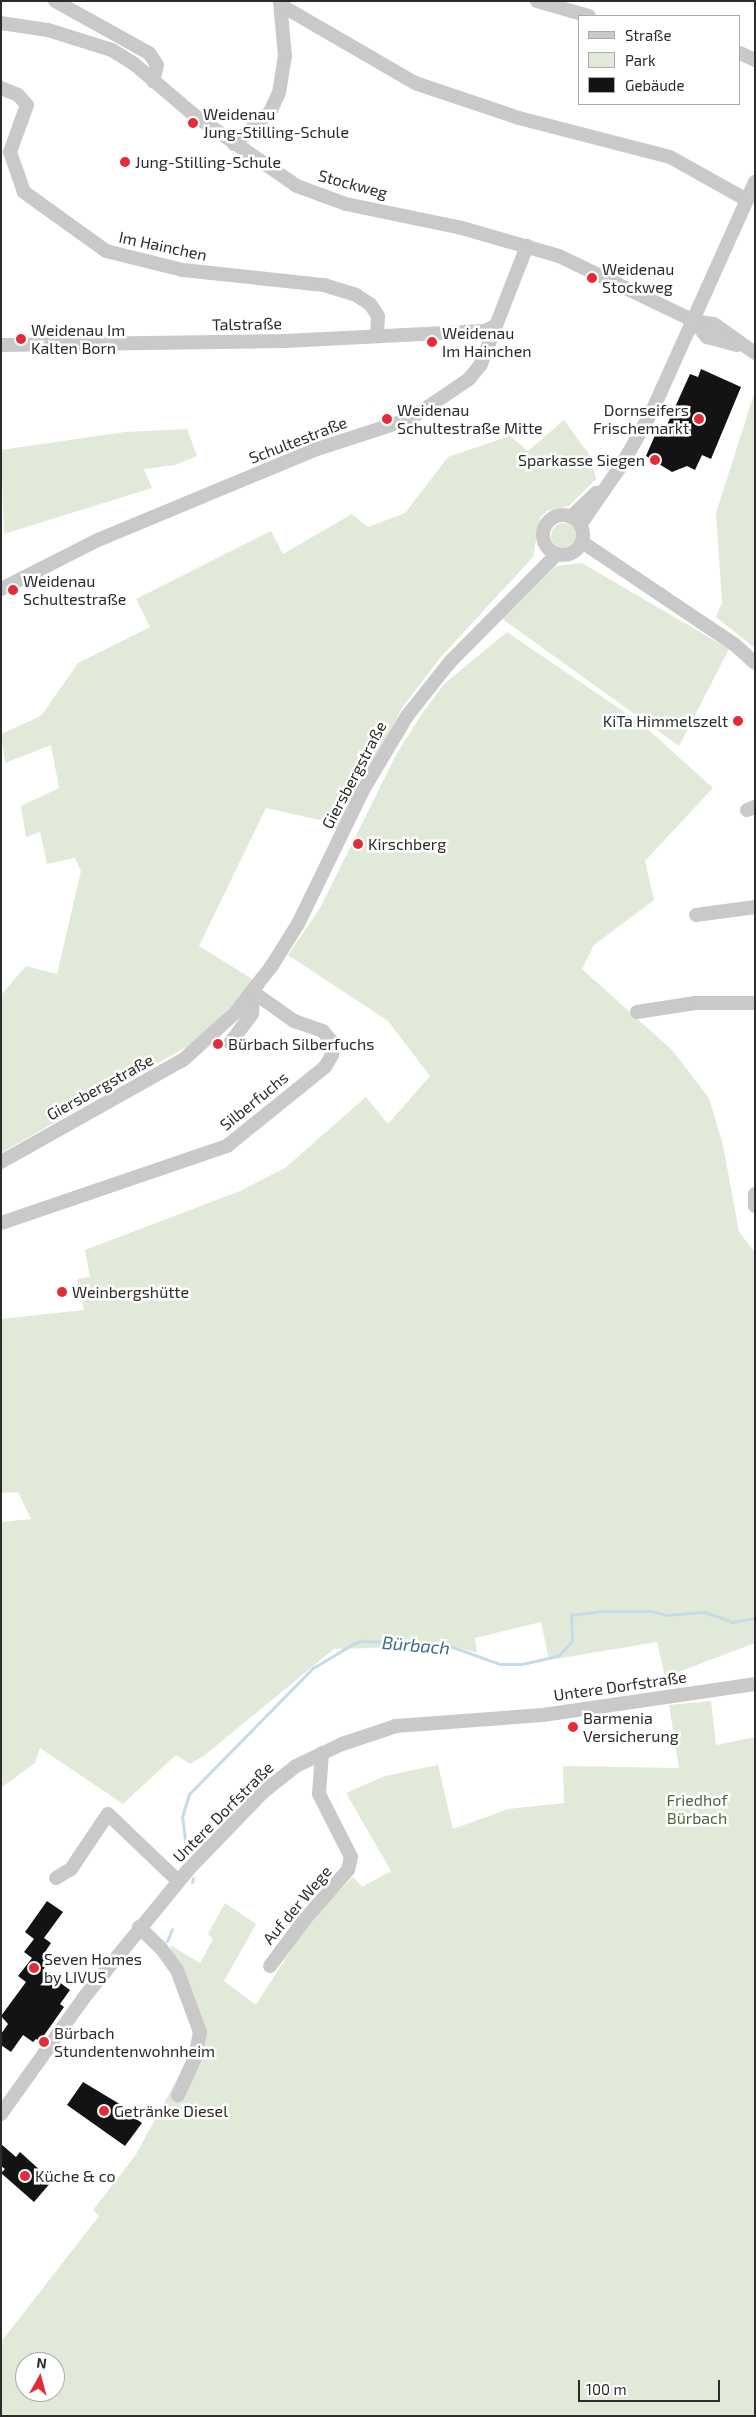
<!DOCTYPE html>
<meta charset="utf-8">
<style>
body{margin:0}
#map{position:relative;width:756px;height:2417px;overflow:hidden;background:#fff;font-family:"Exo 2",sans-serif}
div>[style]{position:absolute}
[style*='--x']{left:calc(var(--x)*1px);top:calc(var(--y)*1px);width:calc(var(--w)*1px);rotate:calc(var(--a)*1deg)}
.green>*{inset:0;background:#e1ead9}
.round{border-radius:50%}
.stream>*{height:3px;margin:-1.5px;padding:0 1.5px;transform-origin:1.5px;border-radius:1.5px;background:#c4dbea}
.building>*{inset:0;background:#131313}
.minor>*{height:14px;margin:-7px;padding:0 7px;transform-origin:7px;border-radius:7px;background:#c9c9c9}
.minor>.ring{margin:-7px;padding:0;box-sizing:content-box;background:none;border:14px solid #c9c9c9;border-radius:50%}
.dots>*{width:14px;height:14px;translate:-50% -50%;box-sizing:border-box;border:2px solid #fff;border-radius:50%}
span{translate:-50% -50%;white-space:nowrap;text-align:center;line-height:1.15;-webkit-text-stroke:5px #fff;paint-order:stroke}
.poi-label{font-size:16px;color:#2c2c2c}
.left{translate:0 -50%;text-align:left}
.right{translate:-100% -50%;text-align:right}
.street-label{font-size:16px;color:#2c2c2c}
.park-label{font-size:16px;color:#4e673a}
.water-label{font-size:18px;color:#3b6b8d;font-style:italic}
.frame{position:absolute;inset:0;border:2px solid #2c2c2c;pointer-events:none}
.legend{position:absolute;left:578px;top:15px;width:162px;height:90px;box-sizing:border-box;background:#fff;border:1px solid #ababab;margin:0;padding:6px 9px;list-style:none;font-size:15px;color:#2c2c2c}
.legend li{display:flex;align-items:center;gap:10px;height:25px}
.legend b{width:25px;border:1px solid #ababab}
.north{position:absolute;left:15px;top:2352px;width:50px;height:50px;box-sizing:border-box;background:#fff;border:1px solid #ababab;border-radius:50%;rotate:7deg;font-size:14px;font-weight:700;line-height:20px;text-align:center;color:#2c2c2c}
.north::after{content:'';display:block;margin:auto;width:18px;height:22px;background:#e42c36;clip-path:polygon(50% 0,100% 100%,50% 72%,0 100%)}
.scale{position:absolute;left:578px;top:2380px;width:142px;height:22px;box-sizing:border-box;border:2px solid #2c2c2c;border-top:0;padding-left:6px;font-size:15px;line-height:18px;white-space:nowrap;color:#2c2c2c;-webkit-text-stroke:4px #fff;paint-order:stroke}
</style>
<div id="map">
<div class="green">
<i style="clip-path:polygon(755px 391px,755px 648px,716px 617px,722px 603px,716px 513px)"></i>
<i style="clip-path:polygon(564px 420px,591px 457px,596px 479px,569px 506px,547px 511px,540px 518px,533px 557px,440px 658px,402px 708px,339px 831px,320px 820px,266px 808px,199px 946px,254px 980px,204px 1037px,1px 1153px,1px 995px,26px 966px,57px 974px,81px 871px,75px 858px,47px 864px,40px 832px,26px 837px,21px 806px,59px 788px,51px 745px,5px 763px,1px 734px,41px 716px,78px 663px,150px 627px,136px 599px,271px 531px,283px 554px,352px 514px,368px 527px,405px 513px,448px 457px,510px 436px,528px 451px)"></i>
<i style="clip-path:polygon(187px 429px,197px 456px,175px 465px,144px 469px,152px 488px,4px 534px,1px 450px,125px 432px)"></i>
<i class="round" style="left:551px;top:523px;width:26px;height:26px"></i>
<i style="clip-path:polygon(582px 563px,729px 649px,679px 746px,501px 618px,556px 566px)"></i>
<i style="clip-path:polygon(507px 632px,642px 724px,713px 788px,645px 861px,654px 900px,594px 945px,582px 969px,672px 1050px,709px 1098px,723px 1145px,739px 1232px,755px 1252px,755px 1643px,665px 1677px,657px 1642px,549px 1660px,541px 1622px,475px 1638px,477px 1653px,452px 1646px,334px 1649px,205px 1755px,190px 1764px,176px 1755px,123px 1804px,40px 1748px,35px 1763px,2px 1787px,1px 1844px,1px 1522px,31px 1519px,18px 1492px,1px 1493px,1px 1319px,84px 1310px,77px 1279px,90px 1277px,85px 1250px,240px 1191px,285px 1168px,366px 1097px,388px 1124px,430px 1076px,388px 1021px,288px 955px,320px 908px,397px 753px,422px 714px,444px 684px)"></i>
<i style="clip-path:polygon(evenodd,711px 1701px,716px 1745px,755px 1737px,755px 2416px,1px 2416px,1px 2342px,99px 2216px,93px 2210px,135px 2156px,179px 2076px,198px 2032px,170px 1945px,200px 1963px,213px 1939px,208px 1934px,225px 1903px,256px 1924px,224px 1981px,256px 2005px,310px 1920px,353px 1877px,362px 1887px,391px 1871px,346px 1793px,385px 1776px,438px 1765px,453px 1829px,508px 1809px,564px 1803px,563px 1766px,679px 1768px,669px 1705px,711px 1701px,25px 2362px,55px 2362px,55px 2392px,25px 2392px,25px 2362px)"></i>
</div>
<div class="stream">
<i style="--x:187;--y:1856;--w:39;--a:-97"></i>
<i style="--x:182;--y:1817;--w:24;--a:-73"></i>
<i style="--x:189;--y:1794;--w:177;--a:-45.5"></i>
<i style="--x:313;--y:1668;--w:47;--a:-31"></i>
<i style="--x:353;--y:1644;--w:9;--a:-21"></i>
<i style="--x:361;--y:1641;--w:83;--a:2.1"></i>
<i style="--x:444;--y:1644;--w:59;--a:19.7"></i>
<i style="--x:500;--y:1664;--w:22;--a:0"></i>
<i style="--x:522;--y:1664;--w:37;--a:-13"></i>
<i style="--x:558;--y:1656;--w:21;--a:-47"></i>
<i style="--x:572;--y:1641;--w:26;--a:-92"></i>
<i style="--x:571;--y:1615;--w:34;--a:-7"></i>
<i style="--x:605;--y:1611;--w:46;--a:0"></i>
<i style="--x:651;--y:1611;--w:16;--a:14"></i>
<i style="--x:667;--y:1615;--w:38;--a:-5"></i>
<i style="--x:705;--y:1612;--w:29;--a:20"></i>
<i style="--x:732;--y:1622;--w:23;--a:-10"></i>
<i style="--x:192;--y:1882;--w:4;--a:-76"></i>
<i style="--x:167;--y:1941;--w:13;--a:-67"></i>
</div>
<div class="building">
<i style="clip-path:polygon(701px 369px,741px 387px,711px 459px,702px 455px,695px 470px,687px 466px,672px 472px,646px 456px,656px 433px,662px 436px,690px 374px,698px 377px)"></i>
<i style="clip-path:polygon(47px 1901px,63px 1912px,44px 1938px,51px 1943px,43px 1955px,50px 1960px,43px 1970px,70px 1990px,60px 2004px,64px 2007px,40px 2041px,36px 2039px,33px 2042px,23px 2035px,11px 2052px,1px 2045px,1px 2034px,8px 2024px,1px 2016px,26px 1982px,18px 1976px,32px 1958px,24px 1952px,34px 1939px,25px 1932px)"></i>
<i style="clip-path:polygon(83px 2082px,138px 2115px,136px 2119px,142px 2123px,125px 2146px,67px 2105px)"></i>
<i style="clip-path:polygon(1px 2144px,16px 2157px,20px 2152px,52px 2181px,34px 2202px,1px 2173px,5px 2169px,1px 2166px)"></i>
</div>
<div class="minor">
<i style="--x:55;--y:1;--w:107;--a:29"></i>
<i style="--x:149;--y:53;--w:14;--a:56"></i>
<i style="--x:157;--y:65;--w:17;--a:103"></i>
<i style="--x:537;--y:1;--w:54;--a:16.1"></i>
<i style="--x:284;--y:7;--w:151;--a:30.1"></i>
<i style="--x:415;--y:83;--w:110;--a:18.6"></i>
<i style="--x:519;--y:118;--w:156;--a:14.5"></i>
<i style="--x:670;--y:157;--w:88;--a:29.2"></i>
<i style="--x:1;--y:23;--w:48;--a:8.5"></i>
<i style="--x:48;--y:30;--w:67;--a:17.4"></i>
<i style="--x:112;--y:50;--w:25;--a:32"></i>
<i style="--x:133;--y:63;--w:80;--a:40.4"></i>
<i style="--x:194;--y:115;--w:125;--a:34.6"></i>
<i style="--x:297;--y:186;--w:52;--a:20.2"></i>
<i style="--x:346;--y:204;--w:118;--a:11.7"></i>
<i style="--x:462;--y:228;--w:101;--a:16.1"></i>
<i style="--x:559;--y:256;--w:150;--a:25.7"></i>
<i style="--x:694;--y:321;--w:20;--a:9"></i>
<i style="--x:714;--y:324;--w:50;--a:35.3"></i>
<i style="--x:740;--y:53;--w:17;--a:25"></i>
<i style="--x:1;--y:88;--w:18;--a:22"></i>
<i style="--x:18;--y:95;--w:13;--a:48"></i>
<i style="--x:27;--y:105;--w:50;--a:109.9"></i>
<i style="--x:10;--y:152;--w:42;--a:70.7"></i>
<i style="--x:24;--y:192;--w:101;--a:35.7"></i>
<i style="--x:106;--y:251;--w:79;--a:13.9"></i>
<i style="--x:183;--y:270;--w:142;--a:6.1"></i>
<i style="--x:324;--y:285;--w:34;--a:17"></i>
<i style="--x:356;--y:295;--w:17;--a:33"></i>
<i style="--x:370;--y:304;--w:14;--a:56"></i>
<i style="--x:378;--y:316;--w:20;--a:93"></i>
<i style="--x:234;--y:144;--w:48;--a:-41.6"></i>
<i style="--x:270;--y:112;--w:21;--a:-65"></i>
<i style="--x:279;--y:93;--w:37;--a:-81"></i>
<i style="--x:285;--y:56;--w:54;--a:-95.3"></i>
<i style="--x:694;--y:321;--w:21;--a:51"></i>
<i style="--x:707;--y:337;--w:31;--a:15"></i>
<i style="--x:1;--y:345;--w:284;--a:-0.8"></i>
<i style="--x:285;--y:341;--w:200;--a:-2.9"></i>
<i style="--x:485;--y:331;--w:9;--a:-27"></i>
<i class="ring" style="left:543px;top:515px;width:26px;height:26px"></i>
<i style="--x:571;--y:517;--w:35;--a:-44"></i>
<i style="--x:580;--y:525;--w:75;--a:-55.3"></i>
<i style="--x:623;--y:463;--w:62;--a:-60.9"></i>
<i style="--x:653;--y:409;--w:249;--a:-65.8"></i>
<i style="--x:582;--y:542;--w:183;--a:33.9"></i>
<i style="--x:734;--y:644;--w:28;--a:42"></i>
<i style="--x:1;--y:589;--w:109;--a:-26.8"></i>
<i style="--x:98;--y:540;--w:237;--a:-22.6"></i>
<i style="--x:317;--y:449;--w:98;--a:-17.9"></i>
<i style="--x:410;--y:419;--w:71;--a:-34.1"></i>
<i style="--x:469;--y:379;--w:19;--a:-51"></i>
<i style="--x:481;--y:364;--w:127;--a:-68.7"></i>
<i style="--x:747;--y:810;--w:9;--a:-21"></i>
<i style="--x:696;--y:915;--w:60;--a:-7.7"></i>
<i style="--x:637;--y:1012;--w:59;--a:-8.8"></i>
<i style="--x:695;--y:1003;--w:60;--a:0"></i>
<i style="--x:230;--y:1043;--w:36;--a:-53"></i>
<i style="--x:252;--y:1014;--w:22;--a:-87"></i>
<i style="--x:1;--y:1162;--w:209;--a:-29.3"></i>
<i style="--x:183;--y:1060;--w:70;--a:-42.1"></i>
<i style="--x:235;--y:1013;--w:58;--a:-52"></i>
<i style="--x:271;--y:967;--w:51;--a:-57.9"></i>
<i style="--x:298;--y:924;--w:149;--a:-64.1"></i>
<i style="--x:363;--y:790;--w:86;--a:-59.3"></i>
<i style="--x:407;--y:716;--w:69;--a:-51.5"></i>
<i style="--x:450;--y:662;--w:152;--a:-45.3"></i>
<i style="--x:755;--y:1194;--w:12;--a:90"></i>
<i style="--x:1;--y:1223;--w:239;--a:-18.8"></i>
<i style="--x:227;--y:1146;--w:126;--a:-38.9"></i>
<i style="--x:325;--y:1067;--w:14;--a:-60"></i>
<i style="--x:332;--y:1055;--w:14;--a:-94"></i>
<i style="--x:331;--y:1041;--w:13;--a:-129"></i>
<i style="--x:323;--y:1031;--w:31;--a:-161"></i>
<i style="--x:294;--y:1021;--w:50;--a:-144.7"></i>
<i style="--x:56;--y:1878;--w:17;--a:-31"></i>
<i style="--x:71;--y:1869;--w:66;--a:-56.1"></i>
<i style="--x:108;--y:1814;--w:97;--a:43.7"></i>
<i style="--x:139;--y:1927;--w:30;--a:44"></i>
<i style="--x:161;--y:1948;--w:27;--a:54"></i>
<i style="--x:177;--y:1970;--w:66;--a:69.6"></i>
<i style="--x:200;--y:2032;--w:26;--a:101"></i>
<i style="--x:195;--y:2058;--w:41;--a:114.7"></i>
<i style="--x:270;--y:1966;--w:59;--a:-53.3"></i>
<i style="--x:305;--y:1919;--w:65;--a:-48.7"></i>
<i style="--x:348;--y:1870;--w:13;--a:-77"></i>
<i style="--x:351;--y:1857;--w:71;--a:-116.9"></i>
<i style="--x:319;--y:1794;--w:41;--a:-85.8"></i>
<i style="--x:1;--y:2114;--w:146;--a:-54.5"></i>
<i style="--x:86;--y:1995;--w:161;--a:-50.8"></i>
<i style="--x:188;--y:1870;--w:107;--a:-46.1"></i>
<i style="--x:262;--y:1793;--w:43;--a:-38.5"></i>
<i style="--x:296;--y:1766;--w:51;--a:-25.6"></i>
<i style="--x:342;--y:1744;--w:57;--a:-18.4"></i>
<i style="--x:396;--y:1726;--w:147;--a:-4.3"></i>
<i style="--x:543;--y:1715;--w:214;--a:-8.3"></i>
</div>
<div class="dots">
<i style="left:193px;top:123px;background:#e42c36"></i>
<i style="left:125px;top:162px;background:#e42c36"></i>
<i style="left:592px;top:278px;background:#e42c36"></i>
<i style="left:21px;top:339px;background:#e42c36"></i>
<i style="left:432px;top:342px;background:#e42c36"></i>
<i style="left:387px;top:419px;background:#e42c36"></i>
<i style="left:699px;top:419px;background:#e42c36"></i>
<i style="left:655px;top:460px;background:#e42c36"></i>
<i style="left:13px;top:590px;background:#e42c36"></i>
<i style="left:738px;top:721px;background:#e42c36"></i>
<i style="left:358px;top:844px;background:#e42c36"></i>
<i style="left:218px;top:1044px;background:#e42c36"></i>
<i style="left:62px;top:1292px;background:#e42c36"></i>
<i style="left:573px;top:1727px;background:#e42c36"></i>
<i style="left:34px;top:1968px;background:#e42c36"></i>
<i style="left:44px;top:2042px;background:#e42c36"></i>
<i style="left:104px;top:2111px;background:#e42c36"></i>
<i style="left:25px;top:2176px;background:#e42c36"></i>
</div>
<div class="poi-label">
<span class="left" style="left:203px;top:123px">Weidenau<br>Jung-Stilling-Schule</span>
<span class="left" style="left:135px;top:162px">Jung-Stilling-Schule</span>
<span class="left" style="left:602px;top:278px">Weidenau<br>Stockweg</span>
<span class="left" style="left:31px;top:339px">Weidenau Im<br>Kalten Born</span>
<span class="left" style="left:442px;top:342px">Weidenau<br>Im Hainchen</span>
<span class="left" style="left:397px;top:419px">Weidenau<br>Schultestraße Mitte</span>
<span class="right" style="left:689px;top:419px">Dornseifers<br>Frischemarkt</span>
<span class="right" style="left:645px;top:460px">Sparkasse Siegen</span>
<span class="left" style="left:23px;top:590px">Weidenau<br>Schultestraße</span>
<span class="right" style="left:728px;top:721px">KiTa Himmelszelt</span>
<span class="left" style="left:368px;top:844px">Kirschberg</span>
<span class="left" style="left:228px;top:1044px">Bürbach Silberfuchs</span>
<span class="left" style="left:72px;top:1292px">Weinbergshütte</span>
<span class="left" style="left:583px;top:1727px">Barmenia<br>Versicherung</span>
<span class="left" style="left:44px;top:1968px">Seven Homes<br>by LIVUS</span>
<span class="left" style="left:54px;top:2042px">Bürbach<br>Stundentenwohnheim</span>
<span class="left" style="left:114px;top:2111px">Getränke Diesel</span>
<span class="left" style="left:35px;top:2176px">Küche &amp; co</span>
</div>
<div class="street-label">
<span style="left:353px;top:184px;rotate:15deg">Stockweg</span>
<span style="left:163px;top:246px;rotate:12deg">Im Hainchen</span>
<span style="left:247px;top:324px;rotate:-1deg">Talstraße</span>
<span style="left:298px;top:440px;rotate:-21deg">Schultestraße</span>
<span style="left:354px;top:775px;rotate:-62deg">Giersbergstraße</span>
<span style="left:100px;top:1087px;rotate:-29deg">Giersbergstraße</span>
<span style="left:254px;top:1101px;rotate:-39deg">Silberfuchs</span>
<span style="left:620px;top:1686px;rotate:-8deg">Untere Dorfstraße</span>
<span style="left:223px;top:1812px;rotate:-45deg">Untere Dorfstraße</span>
<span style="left:297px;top:1905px;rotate:-50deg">Auf der Wege</span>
</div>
<div class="park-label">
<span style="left:697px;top:1809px">Friedhof<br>Bürbach</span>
</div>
<div class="water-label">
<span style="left:416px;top:1645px;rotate:5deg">Bürbach</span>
</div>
<div class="frame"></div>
<ul class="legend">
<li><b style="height:6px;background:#c9c9c9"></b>Straße</li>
<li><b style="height:14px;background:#e1ead9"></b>Park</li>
<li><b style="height:14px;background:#131313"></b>Gebäude</li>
</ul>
<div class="north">N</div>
<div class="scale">100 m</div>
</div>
